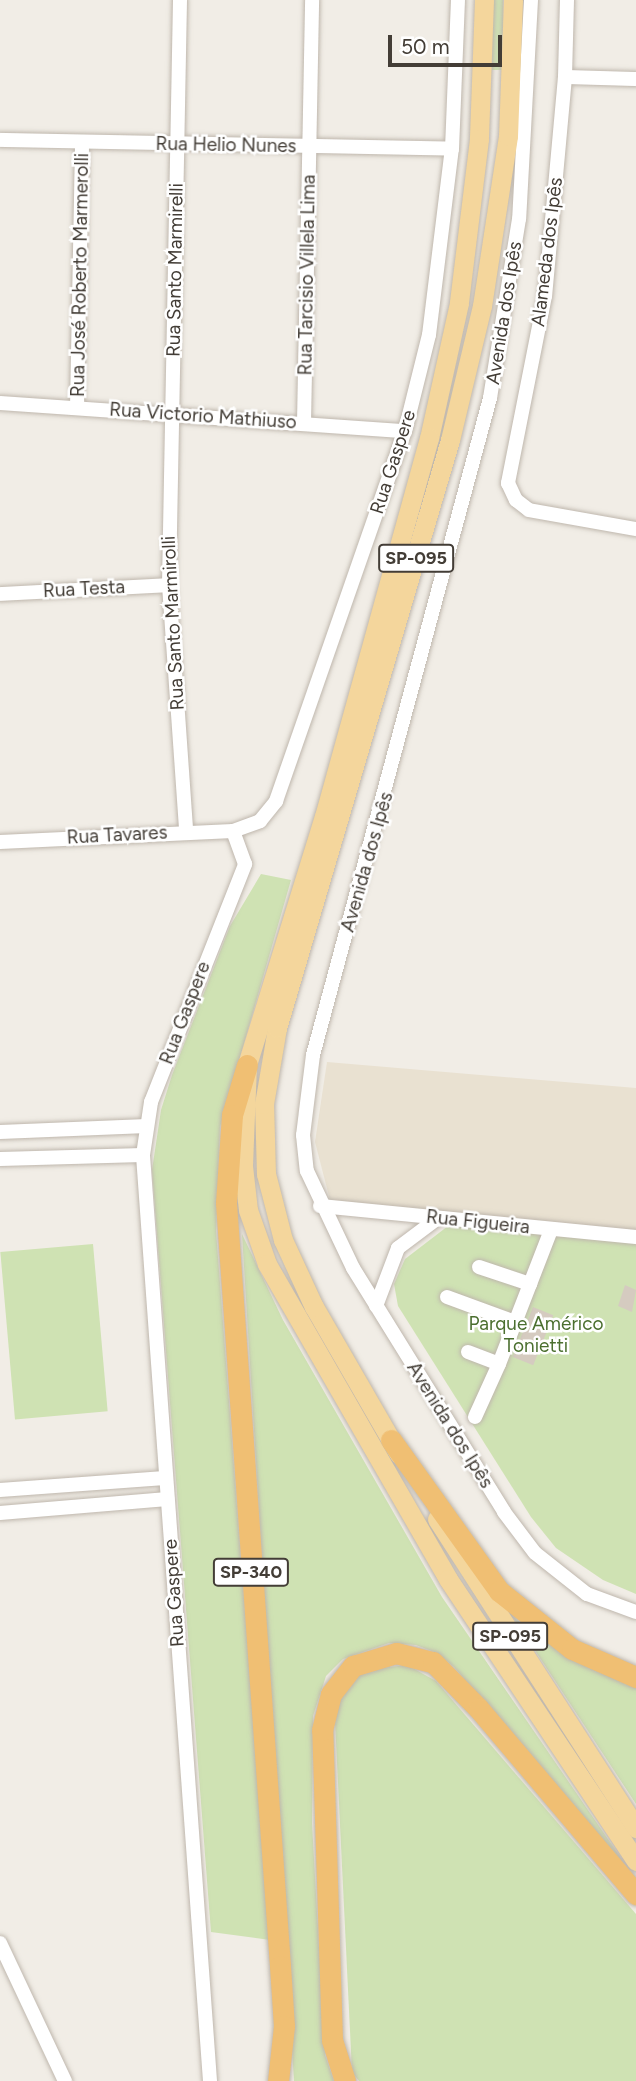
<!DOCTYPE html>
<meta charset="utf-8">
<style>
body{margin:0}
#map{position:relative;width:636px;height:2081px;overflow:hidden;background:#f1ede6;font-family:Figtree,sans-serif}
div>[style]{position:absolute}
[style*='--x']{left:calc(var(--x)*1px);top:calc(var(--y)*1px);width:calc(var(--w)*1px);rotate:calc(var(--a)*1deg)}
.education>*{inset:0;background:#e9e1d1}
.green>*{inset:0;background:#cfe2b3;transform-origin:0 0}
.building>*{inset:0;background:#d5cbc0;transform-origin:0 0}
.roads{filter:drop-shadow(0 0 2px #bfb7ad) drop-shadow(0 0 2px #bfb7ad)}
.minor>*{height:14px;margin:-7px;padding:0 7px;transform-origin:7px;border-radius:7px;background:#fff}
.major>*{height:19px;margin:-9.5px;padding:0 9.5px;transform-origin:9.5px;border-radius:9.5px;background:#f4d69c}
.highway>*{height:21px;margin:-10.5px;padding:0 10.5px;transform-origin:10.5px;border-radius:10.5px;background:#f0bf73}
span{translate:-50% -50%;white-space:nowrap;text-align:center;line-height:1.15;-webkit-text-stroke:5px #fff;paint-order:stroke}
.shield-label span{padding:2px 5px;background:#fff;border:2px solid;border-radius:5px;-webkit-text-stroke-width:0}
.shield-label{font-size:18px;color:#433d36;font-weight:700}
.street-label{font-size:19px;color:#433d36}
.park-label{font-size:19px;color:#4b6f2f}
.scale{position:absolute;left:388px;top:35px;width:114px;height:32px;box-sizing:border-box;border:4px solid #433d36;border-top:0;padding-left:9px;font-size:21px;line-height:24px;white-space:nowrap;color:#433d36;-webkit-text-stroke:5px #fff;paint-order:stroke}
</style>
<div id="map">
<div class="education">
<i style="clip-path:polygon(327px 1062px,636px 1088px,636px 1234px,331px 1204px,315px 1142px)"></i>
</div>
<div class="green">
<i style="left:492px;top:0;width:11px;height:70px"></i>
<i style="clip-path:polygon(261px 874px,291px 880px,220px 1127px,216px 1231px,270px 1940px,211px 1932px,152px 1170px,161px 1110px,172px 1075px,230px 926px)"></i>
<i style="clip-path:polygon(448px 1226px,636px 1242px,636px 1594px,603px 1580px,556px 1548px,531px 1517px,398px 1306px,394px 1284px,405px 1259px)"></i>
<i style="clip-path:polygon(242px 1234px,283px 1320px,442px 1597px,636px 1880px,454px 1667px,437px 1653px,416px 1645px,389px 1643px,343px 1659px,326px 1676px,313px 1716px,312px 1823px,325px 2055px,334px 2081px,294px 2081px)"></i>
<i style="left:93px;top:1244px;width:168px;height:93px;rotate:85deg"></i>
<i style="clip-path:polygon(513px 1617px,543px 1639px,636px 1685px,636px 1804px)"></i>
<i style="clip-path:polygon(407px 1665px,436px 1681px,636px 1914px,636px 2081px,359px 2081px,352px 2072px,335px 1721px,338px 1701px,357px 1677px,372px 1669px)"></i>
</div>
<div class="building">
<i style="clip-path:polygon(625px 1285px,636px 1290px,632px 1312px,618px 1306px)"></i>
<i style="left:533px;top:1307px;width:22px;height:54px;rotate:22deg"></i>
</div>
<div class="roads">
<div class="minor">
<i style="--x:180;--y:0;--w:585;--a:91.08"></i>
<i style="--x:169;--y:585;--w:247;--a:86"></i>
<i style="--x:531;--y:0;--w:219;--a:93.1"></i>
<i style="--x:519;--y:219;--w:181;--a:99.2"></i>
<i style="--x:490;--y:398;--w:680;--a:105.08"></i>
<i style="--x:313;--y:1055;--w:81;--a:97.1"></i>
<i style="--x:303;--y:1135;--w:36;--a:84"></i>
<i style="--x:307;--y:1171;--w:107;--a:64.6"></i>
<i style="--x:353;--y:1268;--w:287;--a:58.2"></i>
<i style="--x:504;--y:1512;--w:51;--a:52.9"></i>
<i style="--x:535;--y:1553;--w:66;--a:38.3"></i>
<i style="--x:587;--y:1594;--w:52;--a:20.2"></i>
<i style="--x:567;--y:0;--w:77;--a:91.5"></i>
<i style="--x:565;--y:77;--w:220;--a:95.2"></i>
<i style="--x:545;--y:296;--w:191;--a:101.2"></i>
<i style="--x:508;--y:483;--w:19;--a:65"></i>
<i style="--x:516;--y:500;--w:16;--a:38"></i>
<i style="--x:529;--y:510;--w:109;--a:10.1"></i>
<i style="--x:565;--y:77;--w:71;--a:1.6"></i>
<i style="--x:0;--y:140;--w:452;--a:1.1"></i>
<i style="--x:0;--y:403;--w:406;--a:4"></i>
<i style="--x:77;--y:407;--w:265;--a:-88.9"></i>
<i style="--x:304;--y:423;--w:423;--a:-88.9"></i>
<i style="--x:0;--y:594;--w:169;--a:-3"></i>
<i style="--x:0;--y:842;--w:233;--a:-2.7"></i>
<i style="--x:233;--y:831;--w:29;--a:-20"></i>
<i style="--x:260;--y:821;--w:26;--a:-51"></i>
<i style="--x:276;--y:801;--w:392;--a:-70.8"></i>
<i style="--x:405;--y:431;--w:99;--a:-76"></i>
<i style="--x:429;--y:335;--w:187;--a:-83"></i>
<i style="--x:452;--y:149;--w:149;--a:-87.7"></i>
<i style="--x:0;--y:1132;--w:147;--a:-2.3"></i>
<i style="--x:0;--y:1159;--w:143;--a:-1.6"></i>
<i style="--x:320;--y:1206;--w:318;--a:5.6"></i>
<i style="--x:479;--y:1267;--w:54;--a:18.4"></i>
<i style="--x:447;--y:1297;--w:72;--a:20.2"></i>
<i style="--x:376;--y:1306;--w:62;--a:-69.2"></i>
<i style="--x:398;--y:1248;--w:50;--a:-36.9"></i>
<i style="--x:468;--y:1352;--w:33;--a:21"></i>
<i style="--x:499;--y:1364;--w:144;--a:-68.8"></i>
<i style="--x:475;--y:1417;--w:58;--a:-65.6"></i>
<i style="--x:0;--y:1490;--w:165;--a:-4.2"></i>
<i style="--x:0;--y:1513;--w:168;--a:-4.8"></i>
<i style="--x:0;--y:1943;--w:153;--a:64.8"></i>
<i style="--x:210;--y:2081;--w:928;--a:-94.14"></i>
<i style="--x:143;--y:1155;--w:54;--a:-81.4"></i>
<i style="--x:151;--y:1102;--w:256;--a:-68.4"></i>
<i style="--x:245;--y:864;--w:35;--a:-110"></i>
</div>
<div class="major">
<i style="--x:484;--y:0;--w:139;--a:92.1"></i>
<i style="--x:479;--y:139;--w:165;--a:97"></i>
<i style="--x:459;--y:303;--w:138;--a:102.5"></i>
<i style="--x:429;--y:438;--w:392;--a:105.5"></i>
<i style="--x:324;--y:816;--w:261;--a:107.2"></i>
<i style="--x:247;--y:1065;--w:101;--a:92.3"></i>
<i style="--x:243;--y:1166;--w:44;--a:83.5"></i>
<i style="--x:248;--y:1210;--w:57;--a:70.6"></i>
<i style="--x:267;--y:1264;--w:363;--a:60.1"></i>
<i style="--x:448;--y:1579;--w:339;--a:56.3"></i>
<i style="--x:399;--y:1454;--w:170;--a:-120"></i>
<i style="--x:314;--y:1307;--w:74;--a:-114.8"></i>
<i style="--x:283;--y:1240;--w:68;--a:-104.4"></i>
<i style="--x:266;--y:1174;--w:70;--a:-91.6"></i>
<i style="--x:264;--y:1104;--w:77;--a:-80.3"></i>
<i style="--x:277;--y:1028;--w:613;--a:-73.61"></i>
<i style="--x:450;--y:440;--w:138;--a:-76.6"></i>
<i style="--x:482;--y:306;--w:172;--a:-81.3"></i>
<i style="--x:508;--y:136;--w:136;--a:-87.9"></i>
<i style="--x:437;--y:1519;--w:368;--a:57.2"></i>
</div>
<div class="highway">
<i style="--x:247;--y:1065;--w:52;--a:106.7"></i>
<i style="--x:232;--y:1115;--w:88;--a:93.9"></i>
<i style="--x:226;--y:1203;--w:765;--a:85.95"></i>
<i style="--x:280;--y:1966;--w:60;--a:86.2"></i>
<i style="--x:284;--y:2026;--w:55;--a:96.2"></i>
<i style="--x:391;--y:1440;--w:186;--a:54.4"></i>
<i style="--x:499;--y:1591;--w:93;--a:38.5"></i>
<i style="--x:572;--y:1649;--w:70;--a:23.6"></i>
<i style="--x:345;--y:2081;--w:43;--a:-107.6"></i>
<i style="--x:332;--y:2040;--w:310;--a:-91.8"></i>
<i style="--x:322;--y:1730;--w:37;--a:-76"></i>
<i style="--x:331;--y:1694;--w:36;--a:-52"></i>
<i style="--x:353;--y:1666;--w:45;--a:-16.8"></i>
<i style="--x:396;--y:1653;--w:38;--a:14"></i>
<i style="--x:433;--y:1662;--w:66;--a:45.6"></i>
<i style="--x:479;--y:1709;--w:243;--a:49.7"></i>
</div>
</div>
<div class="shield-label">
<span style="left:416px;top:558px">SP-095</span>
<span style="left:251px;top:1572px">SP-340</span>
<span style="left:510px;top:1636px">SP-095</span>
</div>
<div class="street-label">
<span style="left:226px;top:145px;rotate:1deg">Rua Helio Nunes</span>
<span style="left:547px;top:252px;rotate:-83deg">Alameda dos Ipês</span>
<span style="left:175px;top:270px;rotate:-89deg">Rua Santo Marmirelli</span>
<span style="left:80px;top:275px;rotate:-89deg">Rua José Roberto Marmerolli</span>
<span style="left:307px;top:275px;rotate:-89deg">Rua Tarcisio Villela Lima</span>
<span style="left:504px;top:313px;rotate:-81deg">Avenida dos Ipês</span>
<span style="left:203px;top:416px;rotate:4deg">Rua Victorio Mathiuso</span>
<span style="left:393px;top:462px;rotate:-72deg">Rua Gaspere</span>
<span style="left:84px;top:589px;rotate:-3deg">Rua Testa</span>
<span style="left:173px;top:623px;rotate:-93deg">Rua Santo Marmirolli</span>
<span style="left:117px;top:835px;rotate:-3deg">Rua Tavares</span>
<span style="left:367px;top:862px;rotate:-74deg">Avenida dos Ipês</span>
<span style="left:185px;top:1013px;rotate:-69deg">Rua Gaspere</span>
<span style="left:478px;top:1222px;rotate:6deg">Rua Figueira</span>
<span style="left:450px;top:1425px;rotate:58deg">Avenida dos Ipês</span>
<span style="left:174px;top:1593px;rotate:-94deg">Rua Gaspere</span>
</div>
<div class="park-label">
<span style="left:536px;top:1335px">Parque Américo<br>Tonietti</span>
</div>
<div class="scale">50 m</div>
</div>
